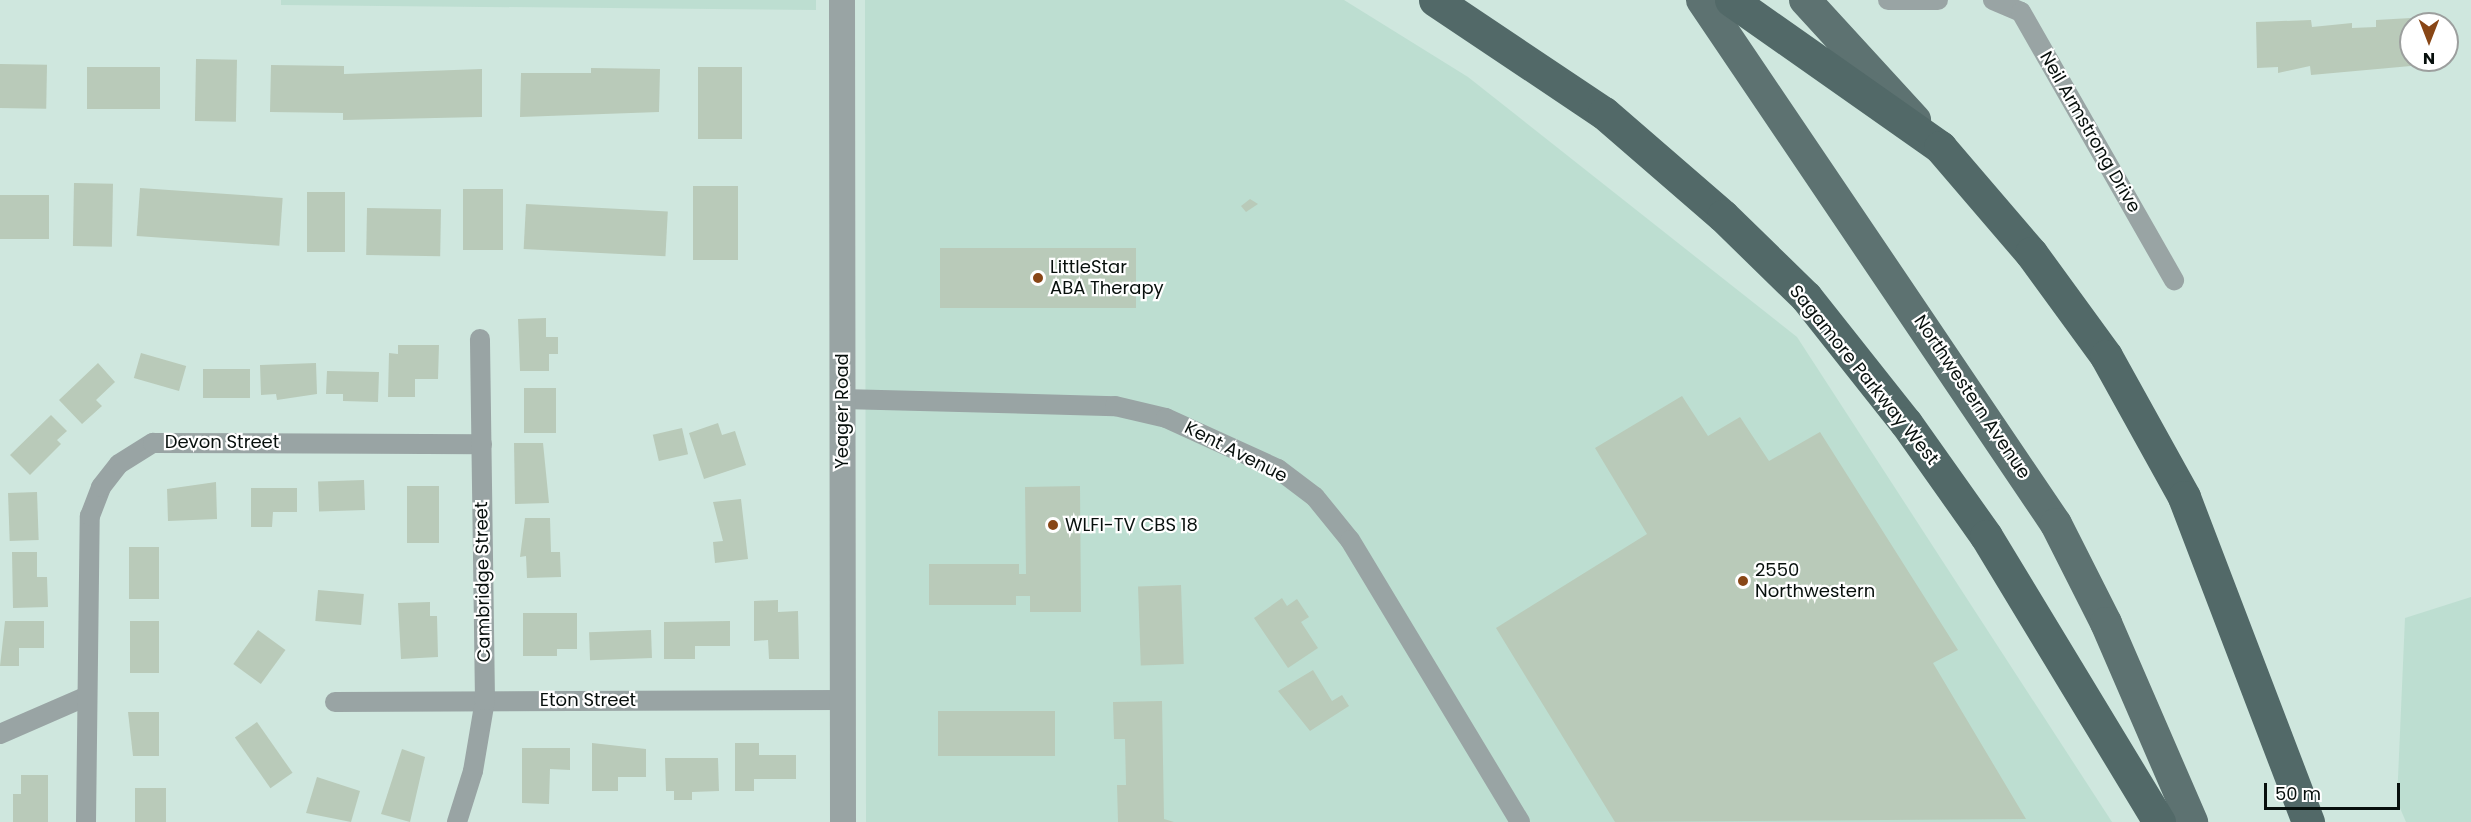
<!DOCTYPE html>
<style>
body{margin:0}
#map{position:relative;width:2471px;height:822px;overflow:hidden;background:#cfe7de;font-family:Poppins,sans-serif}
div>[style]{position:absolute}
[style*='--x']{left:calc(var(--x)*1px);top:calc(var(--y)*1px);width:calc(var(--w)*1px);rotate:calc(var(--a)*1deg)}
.built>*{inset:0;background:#bdded1}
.building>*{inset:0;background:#b9cab9;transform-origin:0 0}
.minor>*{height:20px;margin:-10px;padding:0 10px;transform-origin:10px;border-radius:10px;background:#99a4a4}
.tertiary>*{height:26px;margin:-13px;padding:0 13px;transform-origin:13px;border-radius:13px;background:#99a4a4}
.primary>*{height:32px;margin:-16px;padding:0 16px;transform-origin:16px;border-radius:16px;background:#5d7271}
.trunk>*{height:33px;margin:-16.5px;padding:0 16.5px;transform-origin:16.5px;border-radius:16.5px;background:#526968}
.dots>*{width:16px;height:16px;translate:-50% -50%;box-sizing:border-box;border:3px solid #fff;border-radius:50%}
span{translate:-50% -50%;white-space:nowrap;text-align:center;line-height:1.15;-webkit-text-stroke:4.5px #fff;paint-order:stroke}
.street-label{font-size:18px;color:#070f0c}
.poi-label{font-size:18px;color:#070f0c}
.left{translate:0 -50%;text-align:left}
.north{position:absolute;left:2399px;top:12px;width:60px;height:60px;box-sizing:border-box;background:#fff;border:2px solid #9c9f9e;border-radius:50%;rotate:180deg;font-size:16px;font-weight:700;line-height:24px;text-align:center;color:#070f0c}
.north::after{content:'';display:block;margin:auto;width:21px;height:27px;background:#884616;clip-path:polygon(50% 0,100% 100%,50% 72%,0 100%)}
.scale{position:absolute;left:2264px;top:783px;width:136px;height:27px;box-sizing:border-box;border:3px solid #070f0c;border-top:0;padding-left:8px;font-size:18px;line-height:21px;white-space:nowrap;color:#070f0c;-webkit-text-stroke:4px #fff;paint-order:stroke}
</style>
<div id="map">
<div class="built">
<i style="clip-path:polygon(281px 0,816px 0,816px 10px,281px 5px)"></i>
<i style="clip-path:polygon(865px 0,1344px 0,1468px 77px,1797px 337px,2112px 822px,866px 822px)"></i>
<i style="clip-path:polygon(2471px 597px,2471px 822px,2406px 822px,2397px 801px,2405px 618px)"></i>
</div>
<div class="building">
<i style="clip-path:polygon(2411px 18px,2431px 24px,2411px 24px,2411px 60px,2433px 64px,2311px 75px,2310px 66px,2278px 73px,2278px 67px,2257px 68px,2256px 22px,2311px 20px,2312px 27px,2352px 23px,2352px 28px,2376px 27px,2376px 20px)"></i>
<i style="left:196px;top:59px;width:41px;height:62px;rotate:1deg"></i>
<i style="left:0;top:64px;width:47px;height:44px;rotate:1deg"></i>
<i style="clip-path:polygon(271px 65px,344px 66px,344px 74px,482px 69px,482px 117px,343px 120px,343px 113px,270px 112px)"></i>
<i style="left:87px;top:67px;width:73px;height:42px"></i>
<i style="left:698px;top:67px;width:44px;height:72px"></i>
<i style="clip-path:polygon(591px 68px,660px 69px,659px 112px,520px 117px,521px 73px,591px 73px)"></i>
<i style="left:74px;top:183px;width:39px;height:63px;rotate:1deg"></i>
<i style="left:693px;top:186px;width:45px;height:74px"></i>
<i style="left:140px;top:188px;width:143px;height:48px;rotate:4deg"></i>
<i style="left:503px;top:189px;width:61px;height:40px;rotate:90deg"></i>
<i style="left:307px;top:192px;width:38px;height:60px"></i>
<i style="left:0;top:195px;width:49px;height:44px"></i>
<i style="clip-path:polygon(1250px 199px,1258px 204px,1246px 212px,1241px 206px)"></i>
<i style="left:526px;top:204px;width:142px;height:45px;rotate:3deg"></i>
<i style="left:367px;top:208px;width:74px;height:47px;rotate:1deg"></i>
<i style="left:940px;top:248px;width:196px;height:60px"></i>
<i style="clip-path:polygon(546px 318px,546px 337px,558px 337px,558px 354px,549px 354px,549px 371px,520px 371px,518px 319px)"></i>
<i style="clip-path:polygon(398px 345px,439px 345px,438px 379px,415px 379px,415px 397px,388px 397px,389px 353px,398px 354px)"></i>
<i style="left:141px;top:353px;width:47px;height:26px;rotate:16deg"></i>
<i style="clip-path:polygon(98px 363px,115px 382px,96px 400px,102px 406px,82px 424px,59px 400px)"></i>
<i style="clip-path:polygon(316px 363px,317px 394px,277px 400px,276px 394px,261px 395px,260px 365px)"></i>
<i style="left:203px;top:369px;width:47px;height:29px"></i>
<i style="clip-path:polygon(327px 371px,379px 372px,378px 402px,343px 401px,343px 394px,326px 394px)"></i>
<i style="left:524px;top:388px;width:32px;height:45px"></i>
<i style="clip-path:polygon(1682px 396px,1708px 436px,1740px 417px,1769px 461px,1820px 432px,1958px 650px,1933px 663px,2026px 819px,1615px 822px,1496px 628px,1647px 534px,1595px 448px)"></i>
<i style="clip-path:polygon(51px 415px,67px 431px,57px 440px,61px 444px,30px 475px,10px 455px)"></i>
<i style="clip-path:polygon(718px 423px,722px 435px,735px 431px,746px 465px,704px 479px,689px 433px)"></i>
<i style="left:682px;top:428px;width:27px;height:30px;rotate:77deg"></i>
<i style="clip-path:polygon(514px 443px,543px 443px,549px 503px,515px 504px)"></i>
<i style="left:364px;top:480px;width:30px;height:46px;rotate:88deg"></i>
<i style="clip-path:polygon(216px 482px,217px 519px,168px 521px,167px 489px)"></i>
<i style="left:407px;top:486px;width:32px;height:57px"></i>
<i style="clip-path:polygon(1080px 486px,1081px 612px,1030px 612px,1030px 596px,1016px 596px,1016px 605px,929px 605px,929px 564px,1019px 564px,1019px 574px,1026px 574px,1025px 487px)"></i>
<i style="clip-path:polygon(251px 488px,297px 488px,297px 512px,273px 512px,272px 527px,251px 527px)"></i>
<i style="left:37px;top:492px;width:48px;height:29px;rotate:88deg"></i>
<i style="clip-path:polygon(741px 499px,748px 559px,715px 563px,713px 542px,723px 541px,713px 502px)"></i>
<i style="clip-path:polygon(525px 518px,550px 518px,551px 552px,560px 552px,561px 577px,527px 578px,526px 556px,520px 557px)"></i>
<i style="left:129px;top:547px;width:30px;height:52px"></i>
<i style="clip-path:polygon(12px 552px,37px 552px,37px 577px,47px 577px,48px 607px,13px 608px)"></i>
<i style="left:1181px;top:585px;width:79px;height:43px;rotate:88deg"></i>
<i style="left:318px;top:590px;width:46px;height:31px;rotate:5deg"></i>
<i style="clip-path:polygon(1282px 598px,1287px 606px,1297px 599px,1309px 617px,1301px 622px,1318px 648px,1288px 668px,1254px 618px)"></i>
<i style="clip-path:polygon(778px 600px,778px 612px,798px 611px,799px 659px,769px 659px,768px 640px,754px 641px,754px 601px)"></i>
<i style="clip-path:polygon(430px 602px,430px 616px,437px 616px,438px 657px,401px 659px,398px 603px)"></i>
<i style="clip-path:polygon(523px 613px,577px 613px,577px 649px,557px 649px,557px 656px,523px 656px)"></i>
<i style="clip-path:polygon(5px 621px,44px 621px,44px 648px,19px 648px,19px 666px,0 666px)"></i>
<i style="left:130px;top:621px;width:29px;height:52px"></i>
<i style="clip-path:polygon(730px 621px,730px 646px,695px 646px,695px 659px,664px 659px,664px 622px)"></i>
<i style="left:258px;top:630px;width:34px;height:42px;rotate:36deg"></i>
<i style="left:651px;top:630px;width:28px;height:62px;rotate:88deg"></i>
<i style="clip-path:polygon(1313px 670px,1332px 701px,1342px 695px,1349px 706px,1310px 731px,1278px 691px)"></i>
<i style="clip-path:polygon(1162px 701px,1164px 819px,1174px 822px,1118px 822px,1117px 785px,1126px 785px,1125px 739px,1114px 739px,1113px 702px)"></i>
<i style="left:938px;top:711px;width:117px;height:45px"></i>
<i style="clip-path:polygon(128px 712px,159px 712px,159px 756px,133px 756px)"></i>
<i style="left:257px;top:722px;width:62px;height:27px;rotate:55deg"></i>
<i style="clip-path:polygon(592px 743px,646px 749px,646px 777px,618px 777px,618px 791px,592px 791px)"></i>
<i style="clip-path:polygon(735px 743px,759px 743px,759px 755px,796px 755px,796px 779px,754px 779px,754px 791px,735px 791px)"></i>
<i style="clip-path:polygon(522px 748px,570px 748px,570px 770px,550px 769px,549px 804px,522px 803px)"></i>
<i style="clip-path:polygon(402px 749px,425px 757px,410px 822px,381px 814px)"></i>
<i style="clip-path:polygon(665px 758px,718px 758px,719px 791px,692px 792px,692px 800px,674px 800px,674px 791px,666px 791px)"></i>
<i style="clip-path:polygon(21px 775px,48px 775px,48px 822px,13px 822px,13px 794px,21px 794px)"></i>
<i style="clip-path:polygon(317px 777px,360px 791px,351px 822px,306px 813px)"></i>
<i style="left:135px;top:788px;width:31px;height:34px"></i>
</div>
<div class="minor">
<i style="--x:1888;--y:0;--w:50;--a:0"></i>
<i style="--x:1993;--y:0;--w:30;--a:23"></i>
<i style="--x:2021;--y:12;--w:309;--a:60.3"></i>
<i style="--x:842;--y:399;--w:273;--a:1.5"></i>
<i style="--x:1115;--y:406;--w:52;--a:13.2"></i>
<i style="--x:1166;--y:418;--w:123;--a:24.5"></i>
<i style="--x:1278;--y:469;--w:46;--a:37.1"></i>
<i style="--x:1315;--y:497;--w:55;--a:50.9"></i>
<i style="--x:1350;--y:540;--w:329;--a:58.9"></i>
<i style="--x:335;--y:702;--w:507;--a:-0.23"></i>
<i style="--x:0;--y:734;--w:93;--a:-23.5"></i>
<i style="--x:86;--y:822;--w:306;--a:-89.3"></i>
<i style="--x:90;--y:516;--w:31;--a:-69"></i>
<i style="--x:101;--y:487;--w:29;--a:-52"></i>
<i style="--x:119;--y:464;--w:40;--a:-32"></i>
<i style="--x:153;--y:443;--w:329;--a:0.2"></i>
<i style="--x:457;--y:822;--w:53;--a:-72.6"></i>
<i style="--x:473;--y:771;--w:72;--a:-80.4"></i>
<i style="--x:485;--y:700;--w:361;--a:-90.8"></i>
</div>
<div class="tertiary">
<i style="--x:842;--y:0;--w:822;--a:89.93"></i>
</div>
<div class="primary">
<i style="--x:1702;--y:0;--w:632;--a:55.96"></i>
<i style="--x:2056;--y:524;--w:111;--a:63.2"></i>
<i style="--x:2106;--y:623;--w:217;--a:66.6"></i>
<i style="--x:1805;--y:0;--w:163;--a:47.5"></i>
</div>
<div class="trunk">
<i style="--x:1435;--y:0;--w:203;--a:33.8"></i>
<i style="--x:1604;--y:113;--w:157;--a:40.9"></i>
<i style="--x:1723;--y:216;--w:116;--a:44.3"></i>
<i style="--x:1806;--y:297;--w:161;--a:51.6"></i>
<i style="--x:1906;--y:423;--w:138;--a:54.7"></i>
<i style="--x:1986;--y:536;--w:334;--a:58.8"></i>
<i style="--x:1731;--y:0;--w:256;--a:35.1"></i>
<i style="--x:1940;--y:147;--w:140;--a:49.4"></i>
<i style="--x:2031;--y:253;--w:127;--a:53.9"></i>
<i style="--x:2106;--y:356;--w:161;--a:61"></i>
<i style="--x:2184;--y:497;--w:348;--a:69.1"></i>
</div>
<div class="dots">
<i style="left:1038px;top:278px;background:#884616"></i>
<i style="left:1053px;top:525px;background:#884616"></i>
<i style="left:1743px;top:581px;background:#884616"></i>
</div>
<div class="street-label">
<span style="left:2090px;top:132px;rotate:60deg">Neil Armstrong Drive</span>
<span style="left:1864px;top:375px;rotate:51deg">Sagamore Parkway West</span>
<span style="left:1972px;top:397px;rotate:56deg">Northwestern Avenue</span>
<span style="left:842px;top:411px;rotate:-90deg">Yeager Road</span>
<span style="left:222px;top:442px">Devon Street</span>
<span style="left:1236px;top:452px;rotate:27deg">Kent Avenue</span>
<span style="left:483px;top:582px;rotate:-91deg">Cambridge Street</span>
<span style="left:588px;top:700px">Eton Street</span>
</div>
<div class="poi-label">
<span class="left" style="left:1050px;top:278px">LittleStar<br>ABA Therapy</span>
<span class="left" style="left:1065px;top:525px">WLFI-TV CBS 18</span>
<span class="left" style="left:1755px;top:581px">2550<br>Northwestern</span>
</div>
<div class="north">N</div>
<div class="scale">50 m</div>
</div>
